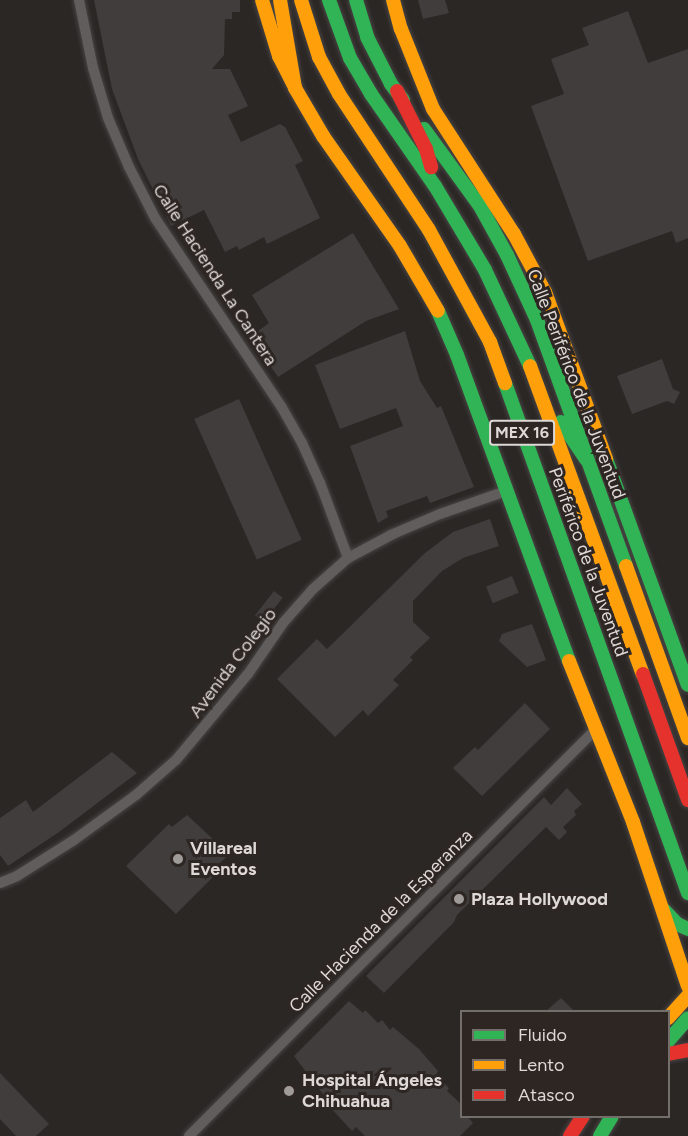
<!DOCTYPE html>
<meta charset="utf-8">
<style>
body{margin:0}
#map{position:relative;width:688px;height:1136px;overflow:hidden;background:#2b2725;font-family:Figtree,sans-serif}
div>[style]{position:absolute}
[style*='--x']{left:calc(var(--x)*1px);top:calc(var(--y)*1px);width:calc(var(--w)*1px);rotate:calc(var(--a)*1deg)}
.building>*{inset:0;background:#403d3c;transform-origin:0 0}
.roads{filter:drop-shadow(0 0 2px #474443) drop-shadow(0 0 2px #474443)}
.street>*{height:10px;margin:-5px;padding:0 5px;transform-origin:5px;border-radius:5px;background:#605d5c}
.fast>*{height:14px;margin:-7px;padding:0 7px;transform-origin:7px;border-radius:7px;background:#30b455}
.slow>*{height:14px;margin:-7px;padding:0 7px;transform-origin:7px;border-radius:7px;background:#ff9f0a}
.jam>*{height:14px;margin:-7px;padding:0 7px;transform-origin:7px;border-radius:7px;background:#e5322d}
.dots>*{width:16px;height:16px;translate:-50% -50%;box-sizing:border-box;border:3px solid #2d2623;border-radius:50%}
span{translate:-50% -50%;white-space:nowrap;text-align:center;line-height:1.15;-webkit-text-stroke:6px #2d2623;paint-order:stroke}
.shield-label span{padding:2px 4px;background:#2d2623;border:2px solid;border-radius:4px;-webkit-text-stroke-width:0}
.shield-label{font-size:16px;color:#ded9d7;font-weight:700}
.street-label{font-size:18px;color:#ded9d7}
.poi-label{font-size:18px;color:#ded9d7;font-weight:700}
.left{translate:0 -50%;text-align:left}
.legend{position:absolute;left:460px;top:1010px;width:210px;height:108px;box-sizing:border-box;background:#2d2623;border:2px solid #746e6b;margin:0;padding:8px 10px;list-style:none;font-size:18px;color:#ded9d7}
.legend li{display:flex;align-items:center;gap:12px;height:30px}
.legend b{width:30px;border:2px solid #746e6b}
</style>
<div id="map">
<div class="building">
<i style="clip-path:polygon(94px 0,240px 0,240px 12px,232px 12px,232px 19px,225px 19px,224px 55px,212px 69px,230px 69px,248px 106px,228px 115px,241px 142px,280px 124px,285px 127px,303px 161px,295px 165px,320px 218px,267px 244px,264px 237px,239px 250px,237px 246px,225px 252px,204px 210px,171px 226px,138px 159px,112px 89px)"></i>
<i style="clip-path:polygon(418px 0,445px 0,449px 13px,423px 19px)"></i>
<i style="clip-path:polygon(628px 11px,648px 63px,688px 49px,688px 238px,676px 243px,672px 231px,588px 261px,531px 106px,564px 94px,551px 59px,589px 45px,582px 28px)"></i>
<i style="clip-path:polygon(353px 233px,399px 309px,366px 321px,278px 377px,250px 337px,269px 323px,252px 295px)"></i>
<i style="clip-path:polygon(405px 331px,420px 381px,437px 408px,441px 406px,474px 487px,430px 503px,427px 496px,386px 511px,388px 517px,378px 523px,350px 446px,403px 426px,396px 408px,340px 429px,315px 365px)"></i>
<i style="clip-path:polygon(662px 359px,673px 389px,680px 392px,674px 404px,667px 401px,632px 414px,617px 376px)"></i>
<i style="left:239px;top:399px;width:154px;height:49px;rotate:66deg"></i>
<i style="clip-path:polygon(490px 519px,499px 546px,463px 558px,442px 571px,413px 601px,413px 622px,430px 638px,410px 657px,413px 660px,393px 680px,399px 685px,368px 716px,363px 710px,335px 737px,277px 679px,317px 639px,327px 649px,425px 553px,453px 532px)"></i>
<i style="left:512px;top:576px;width:18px;height:28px;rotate:68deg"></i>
<i style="left:274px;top:591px;width:11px;height:31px;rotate:38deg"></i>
<i style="clip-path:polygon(532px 624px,546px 660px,527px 667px,499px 641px,502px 634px)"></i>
<i style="clip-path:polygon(525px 703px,550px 729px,482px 796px,453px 768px,475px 747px,478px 750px)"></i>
<i style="clip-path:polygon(112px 752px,137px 773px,59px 832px,8px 866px,0 855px,0 818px,26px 800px,33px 812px)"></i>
<i style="clip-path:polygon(567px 788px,582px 804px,574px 811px,576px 815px,563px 827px,567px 832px,559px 840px,546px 827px,457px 915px,454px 922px,384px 993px,366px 976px,544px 797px,551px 805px)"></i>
<i style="clip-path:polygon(187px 815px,229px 854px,218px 865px,221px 869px,176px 914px,126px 866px,169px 824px,172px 827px)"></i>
<i style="clip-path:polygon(561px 998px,574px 1011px,546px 1011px)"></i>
<i style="clip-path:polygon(349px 1001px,363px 1013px,365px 1010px,378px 1023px,382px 1020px,390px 1030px,393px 1027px,419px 1049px,438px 1071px,436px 1075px,449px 1088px,447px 1091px,462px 1105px,462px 1116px,467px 1116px,473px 1123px,460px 1136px,365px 1136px,356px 1127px,352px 1131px,330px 1107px,332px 1106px,294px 1056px)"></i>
<i style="clip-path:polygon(0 1073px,49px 1124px,36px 1136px,16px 1136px,0 1119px)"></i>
</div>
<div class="roads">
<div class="street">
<i style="--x:79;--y:0;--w:69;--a:78.4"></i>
<i style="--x:93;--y:68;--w:52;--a:73.3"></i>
<i style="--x:108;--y:118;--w:53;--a:66.8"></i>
<i style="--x:129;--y:167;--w:57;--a:63"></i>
<i style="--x:155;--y:218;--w:226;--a:56.2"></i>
<i style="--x:281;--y:406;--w:43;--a:60.4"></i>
<i style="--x:302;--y:443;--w:44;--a:65.8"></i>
<i style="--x:320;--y:483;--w:80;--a:69.5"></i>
<i style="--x:0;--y:883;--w:18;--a:-22"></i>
<i style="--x:17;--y:876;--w:67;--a:-32.3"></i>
<i style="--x:74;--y:840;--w:77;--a:-36"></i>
<i style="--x:136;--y:795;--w:53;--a:-41.2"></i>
<i style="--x:176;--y:760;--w:112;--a:-50.1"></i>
<i style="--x:248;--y:674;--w:62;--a:-55.5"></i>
<i style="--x:283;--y:623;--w:45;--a:-48.6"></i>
<i style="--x:313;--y:589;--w:47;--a:-41.5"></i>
<i style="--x:348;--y:558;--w:51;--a:-28.1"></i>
<i style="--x:393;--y:534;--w:51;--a:-23.1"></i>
<i style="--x:440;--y:514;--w:70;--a:-19.2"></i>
<i style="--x:189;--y:1136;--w:576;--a:-45"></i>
</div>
<div class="fast">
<i style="--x:329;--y:0;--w:62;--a:70.1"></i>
<i style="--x:350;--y:58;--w:42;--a:59.7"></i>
<i style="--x:371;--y:94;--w:112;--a:55.2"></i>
<i style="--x:435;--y:186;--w:98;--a:59.2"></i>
<i style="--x:485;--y:270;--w:106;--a:64.9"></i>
<i style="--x:356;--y:0;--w:39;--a:73"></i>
<i style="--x:367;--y:37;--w:53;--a:62.9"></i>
<i style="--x:391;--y:84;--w:20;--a:53"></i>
<i style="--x:424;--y:129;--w:95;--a:54"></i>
<i style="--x:480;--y:206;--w:56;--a:61.1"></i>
<i style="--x:507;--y:255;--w:72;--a:65.2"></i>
<i style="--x:537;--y:320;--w:262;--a:70.1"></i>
<i style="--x:438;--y:311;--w:48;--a:66.6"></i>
<i style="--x:457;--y:355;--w:326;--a:69.9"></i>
<i style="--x:505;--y:383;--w:542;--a:70.26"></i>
<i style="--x:561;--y:422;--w:45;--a:56"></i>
<i style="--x:606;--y:459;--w:240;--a:70.1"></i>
<i style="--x:664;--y:910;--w:19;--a:47"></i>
<i style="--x:677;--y:924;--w:12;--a:24"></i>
<i style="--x:668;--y:1041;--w:30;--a:-49"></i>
<i style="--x:600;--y:1136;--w:23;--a:-59"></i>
</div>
<div class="slow">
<i style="--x:262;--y:0;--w:59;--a:73.1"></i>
<i style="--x:279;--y:56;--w:36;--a:63"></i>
<i style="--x:295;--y:88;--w:56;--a:59.7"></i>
<i style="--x:323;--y:136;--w:134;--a:55"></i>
<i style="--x:400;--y:246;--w:75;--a:59.7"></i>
<i style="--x:280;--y:0;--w:89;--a:80.3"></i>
<i style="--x:301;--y:0;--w:60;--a:72.5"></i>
<i style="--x:319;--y:57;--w:42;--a:61.6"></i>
<i style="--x:339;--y:94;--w:163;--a:56.5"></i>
<i style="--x:429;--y:230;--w:128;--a:61.4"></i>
<i style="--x:490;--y:342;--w:44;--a:69.9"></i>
<i style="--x:393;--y:0;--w:30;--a:75"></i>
<i style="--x:401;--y:29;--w:86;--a:68.2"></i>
<i style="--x:433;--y:109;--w:149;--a:57.1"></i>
<i style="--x:514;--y:234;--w:66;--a:61.9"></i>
<i style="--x:545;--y:292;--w:178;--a:69.9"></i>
<i style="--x:530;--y:366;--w:328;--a:69.9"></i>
<i style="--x:626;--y:566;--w:183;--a:70.2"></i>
<i style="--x:569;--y:661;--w:173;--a:68.3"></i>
<i style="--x:633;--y:822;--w:173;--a:71.5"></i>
<i style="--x:668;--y:1018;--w:30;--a:-48"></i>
</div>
<div class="jam">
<i style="--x:397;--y:91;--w:65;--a:63.4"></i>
<i style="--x:426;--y:149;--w:19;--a:74"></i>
<i style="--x:643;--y:674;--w:134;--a:70.3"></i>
<i style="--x:668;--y:1054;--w:20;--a:-11"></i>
<i style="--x:570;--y:1136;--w:24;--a:-57"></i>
</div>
</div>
<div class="dots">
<i style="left:178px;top:859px;background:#9f9b99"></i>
<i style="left:459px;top:899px;background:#9f9b99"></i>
<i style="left:289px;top:1091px;background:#9f9b99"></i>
</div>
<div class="shield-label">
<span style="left:522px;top:433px">MEX 16</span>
</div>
<div class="street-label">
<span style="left:215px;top:275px;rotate:57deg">Calle Hacienda La Cantera</span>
<span style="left:576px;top:384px;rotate:69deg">Calle Periférico de la Juventud</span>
<span style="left:588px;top:562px;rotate:70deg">Periférico de la Juventud</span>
<span style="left:233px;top:663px;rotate:-53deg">Avenida Colegio</span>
<span style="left:381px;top:921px;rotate:-45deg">Calle Hacienda de la Esperanza</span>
</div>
<div class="poi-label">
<span class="left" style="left:190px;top:859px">Villareal<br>Eventos</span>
<span class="left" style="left:471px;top:899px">Plaza Hollywood</span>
<span class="left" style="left:302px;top:1091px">Hospital Ángeles<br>Chihuahua</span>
</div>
<ul class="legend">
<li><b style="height:8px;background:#30b455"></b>Fluido</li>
<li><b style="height:8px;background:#ff9f0a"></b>Lento</li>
<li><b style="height:8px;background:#e5322d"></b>Atasco</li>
</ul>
</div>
